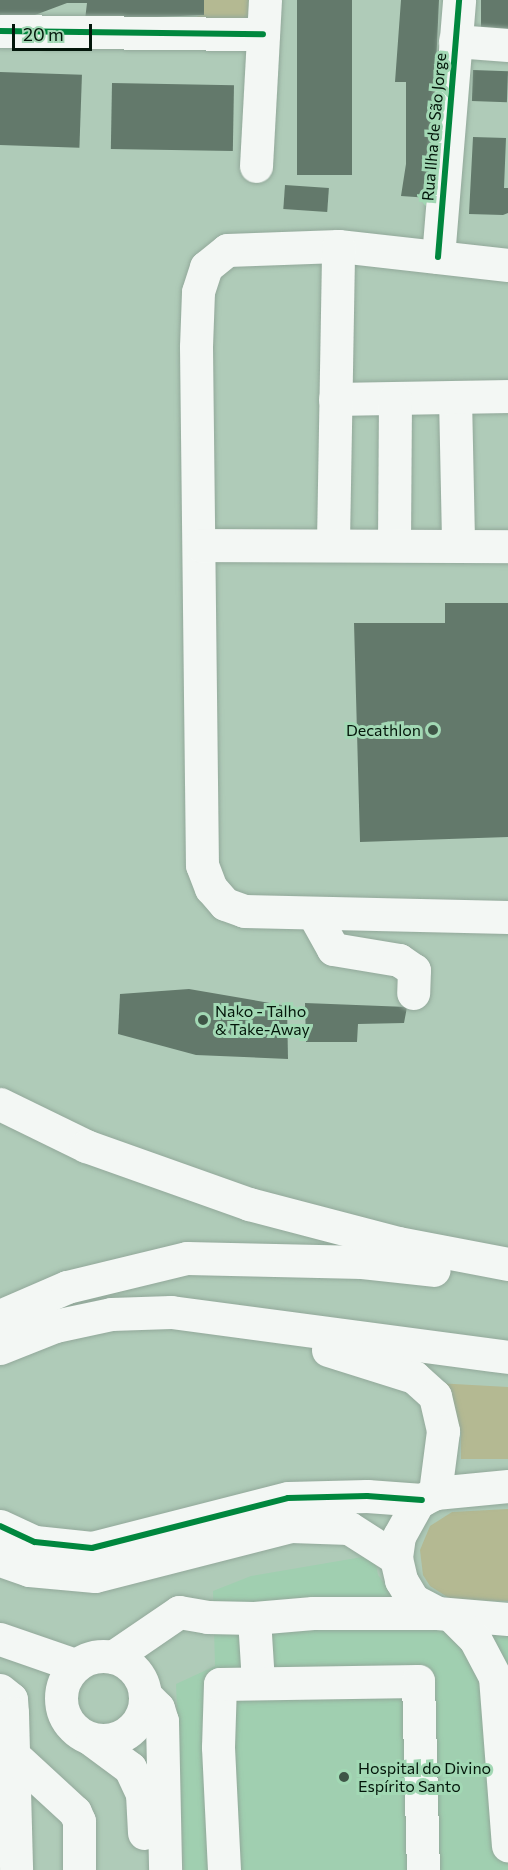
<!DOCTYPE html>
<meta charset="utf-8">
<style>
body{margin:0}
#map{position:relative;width:508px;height:1870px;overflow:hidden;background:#afcbb8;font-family:Commissioner,sans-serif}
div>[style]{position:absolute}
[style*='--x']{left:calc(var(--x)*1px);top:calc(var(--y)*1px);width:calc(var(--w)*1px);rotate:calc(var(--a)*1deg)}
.built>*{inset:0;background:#a0cfb0}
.green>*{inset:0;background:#b4b992}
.building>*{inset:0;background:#63796b;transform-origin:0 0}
.roads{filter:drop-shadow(0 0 2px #92a89a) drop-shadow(0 0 2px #92a89a)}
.minor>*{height:33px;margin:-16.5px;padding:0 16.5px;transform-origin:16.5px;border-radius:16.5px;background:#f3f7f4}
.minor>.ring{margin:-16.5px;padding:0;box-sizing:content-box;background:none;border:33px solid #f3f7f4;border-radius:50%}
.major>*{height:33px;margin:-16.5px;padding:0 16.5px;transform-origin:16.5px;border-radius:16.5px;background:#f3f7f4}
.cycleway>*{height:6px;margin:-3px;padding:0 3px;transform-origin:3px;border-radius:3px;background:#00873e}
.dots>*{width:16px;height:16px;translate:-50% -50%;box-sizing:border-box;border:3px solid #a2d8b4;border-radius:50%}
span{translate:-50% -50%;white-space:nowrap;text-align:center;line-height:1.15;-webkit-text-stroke:6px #a2d8b4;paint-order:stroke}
.street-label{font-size:16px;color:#03160a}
.poi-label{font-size:16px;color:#03160a}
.right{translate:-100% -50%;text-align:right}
.left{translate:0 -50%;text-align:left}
.scale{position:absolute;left:12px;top:24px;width:80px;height:27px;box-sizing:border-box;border:3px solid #03160a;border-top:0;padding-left:8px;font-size:18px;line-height:21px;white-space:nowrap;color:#03160a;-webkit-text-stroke:4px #a2d8b4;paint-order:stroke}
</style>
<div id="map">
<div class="built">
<i style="clip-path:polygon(374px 1555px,378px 1575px,402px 1608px,508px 1632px,508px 1870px,184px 1870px,176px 1684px,215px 1666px,213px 1591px,251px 1576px)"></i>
</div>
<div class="green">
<i style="clip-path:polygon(204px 0,251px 0,249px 16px,237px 27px,206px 27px,197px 16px,204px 15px)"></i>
<i style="clip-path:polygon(436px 1383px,508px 1387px,508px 1459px,461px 1459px,461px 1433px,450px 1399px)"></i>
<i style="clip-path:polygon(508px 1509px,508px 1601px,452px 1600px,430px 1586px,423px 1575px,420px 1550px,430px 1526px,452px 1512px)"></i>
</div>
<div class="building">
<i style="clip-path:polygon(0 0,204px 0,204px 15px,85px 20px,87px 3px,67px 3px,35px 15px,5px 18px,0 18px)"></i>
<i style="left:297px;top:0;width:55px;height:175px"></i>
<i style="clip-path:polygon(401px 0,439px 0,430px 198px,401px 196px,406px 164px,406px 82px,395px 82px)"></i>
<i style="left:481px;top:0;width:27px;height:29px"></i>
<i style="left:473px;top:70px;width:35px;height:31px;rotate:2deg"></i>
<i style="left:0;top:72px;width:82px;height:73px;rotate:2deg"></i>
<i style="left:112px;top:83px;width:122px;height:66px;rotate:1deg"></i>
<i style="clip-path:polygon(473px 137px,506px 138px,504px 188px,508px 188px,508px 213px,503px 215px,469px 214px)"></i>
<i style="left:285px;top:185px;width:44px;height:24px;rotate:4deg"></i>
<i style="clip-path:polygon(445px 603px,508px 603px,508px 837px,360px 842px,354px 623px,445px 623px)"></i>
<i style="clip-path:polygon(189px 989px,287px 1006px,288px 1059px,196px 1055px,118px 1034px,120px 994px)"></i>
<i style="clip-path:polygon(305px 1003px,407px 1007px,404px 1023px,358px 1024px,357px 1042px,306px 1042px)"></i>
</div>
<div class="roads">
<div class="minor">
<i style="--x:0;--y:31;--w:263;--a:0.7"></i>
<i style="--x:455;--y:41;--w:53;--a:4.3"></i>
<i style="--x:256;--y:166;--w:166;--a:-86.9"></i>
<i style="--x:438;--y:257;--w:258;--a:-85.3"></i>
<i style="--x:508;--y:265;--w:171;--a:-173.6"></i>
<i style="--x:338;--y:246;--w:111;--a:177.9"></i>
<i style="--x:227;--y:250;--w:27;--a:141"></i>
<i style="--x:206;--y:267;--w:26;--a:108"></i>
<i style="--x:198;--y:292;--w:55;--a:92.1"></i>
<i style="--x:196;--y:347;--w:518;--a:89.34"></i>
<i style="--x:202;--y:865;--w:25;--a:69"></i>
<i style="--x:211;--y:888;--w:21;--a:49"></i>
<i style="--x:225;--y:904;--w:20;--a:20"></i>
<i style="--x:244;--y:911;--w:264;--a:1.3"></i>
<i style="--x:455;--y:397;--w:148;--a:88.8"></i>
<i style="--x:335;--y:399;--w:173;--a:-1"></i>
<i style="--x:333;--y:542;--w:296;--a:-89"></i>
<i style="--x:394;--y:543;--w:145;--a:-89.6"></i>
<i style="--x:200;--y:545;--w:308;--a:0.2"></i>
<i style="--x:313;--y:913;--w:41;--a:60.9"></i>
<i style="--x:333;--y:949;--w:67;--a:9.5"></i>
<i style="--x:399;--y:960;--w:18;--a:34"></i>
<i style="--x:414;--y:970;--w:23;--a:92"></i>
<i style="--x:508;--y:1486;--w:73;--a:174.5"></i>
<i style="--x:435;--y:1493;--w:19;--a:152"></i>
<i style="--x:418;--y:1502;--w:39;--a:119"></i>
<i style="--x:399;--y:1536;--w:22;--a:98"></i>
<i style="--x:396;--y:1558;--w:23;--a:77"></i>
<i style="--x:401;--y:1580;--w:23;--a:59"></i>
<i style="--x:413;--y:1600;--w:27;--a:28"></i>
<i style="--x:437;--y:1613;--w:71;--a:4.8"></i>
<i style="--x:0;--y:1526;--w:38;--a:25"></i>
<i style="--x:35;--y:1542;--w:57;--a:6"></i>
<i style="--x:92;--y:1548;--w:202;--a:-14.3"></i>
<i style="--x:288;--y:1498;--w:79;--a:-1.5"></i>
<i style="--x:367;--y:1496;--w:55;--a:4.2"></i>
<i style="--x:0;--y:1560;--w:31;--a:19"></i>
<i style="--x:29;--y:1570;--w:66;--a:5.2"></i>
<i style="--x:95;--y:1576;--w:202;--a:-14.3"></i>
<i style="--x:291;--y:1526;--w:58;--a:2"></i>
<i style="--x:349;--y:1528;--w:56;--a:32.6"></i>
<i style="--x:452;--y:1616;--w:33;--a:45"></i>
<i style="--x:475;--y:1639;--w:43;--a:62.2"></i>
<i style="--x:495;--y:1677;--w:169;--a:85.6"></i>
<i style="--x:0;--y:1639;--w:79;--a:19.1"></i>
<i class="ring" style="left:61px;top:1656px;width:51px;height:51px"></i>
<i style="--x:113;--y:1657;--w:80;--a:-34.3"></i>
<i style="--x:179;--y:1612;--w:28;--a:10"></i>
<i style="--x:207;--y:1617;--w:47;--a:1.2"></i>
<i style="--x:258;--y:1682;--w:64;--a:-93.6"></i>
<i style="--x:254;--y:1618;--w:59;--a:-4.8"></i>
<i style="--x:313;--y:1613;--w:124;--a:0"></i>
<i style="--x:0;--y:1690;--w:14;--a:39"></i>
<i style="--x:11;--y:1699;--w:14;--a:86"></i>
<i style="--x:12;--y:1713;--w:157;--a:88.5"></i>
<i style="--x:145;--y:1695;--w:18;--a:45"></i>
<i style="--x:158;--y:1708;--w:14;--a:73"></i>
<i style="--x:162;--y:1721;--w:149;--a:88.8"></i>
<i style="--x:92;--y:1740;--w:47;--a:36.4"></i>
<i style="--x:130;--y:1768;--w:29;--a:65"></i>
<i style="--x:142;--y:1794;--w:39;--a:87"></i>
<i style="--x:13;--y:1755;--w:84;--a:42.6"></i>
<i style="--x:75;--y:1812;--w:10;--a:66"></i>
<i style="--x:79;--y:1821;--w:49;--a:90"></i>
<i style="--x:224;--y:1870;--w:123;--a:-92.8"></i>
<i style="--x:218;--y:1747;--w:63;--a:-88.2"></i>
<i style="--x:220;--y:1684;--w:198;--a:-0.9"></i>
<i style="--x:418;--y:1681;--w:189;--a:88.5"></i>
</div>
<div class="major">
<i style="--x:0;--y:1104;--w:96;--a:26"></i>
<i style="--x:86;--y:1146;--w:173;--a:19.6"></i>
<i style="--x:249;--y:1204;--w:154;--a:14.7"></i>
<i style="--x:398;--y:1243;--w:112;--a:10.8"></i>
<i style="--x:0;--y:1316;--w:73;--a:-23.4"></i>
<i style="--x:67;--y:1287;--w:123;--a:-13.6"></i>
<i style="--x:187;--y:1258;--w:175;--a:1.3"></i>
<i style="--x:362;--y:1262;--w:72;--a:6.3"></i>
<i style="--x:0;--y:1348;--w:59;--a:-21.8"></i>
<i style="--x:55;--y:1326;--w:57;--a:-12.1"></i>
<i style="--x:111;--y:1314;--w:60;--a:-1.9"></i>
<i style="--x:171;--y:1312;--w:340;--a:7.6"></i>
<i style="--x:328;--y:1350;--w:90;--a:17.4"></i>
<i style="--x:414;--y:1377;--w:28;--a:42"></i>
<i style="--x:435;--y:1396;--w:36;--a:77"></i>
<i style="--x:443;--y:1431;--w:63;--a:97.4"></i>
</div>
</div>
<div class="cycleway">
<i style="--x:0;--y:31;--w:263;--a:0.7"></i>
<i style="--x:438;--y:257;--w:258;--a:-85.3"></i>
<i style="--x:0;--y:1526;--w:38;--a:25"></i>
<i style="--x:35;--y:1542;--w:57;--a:6"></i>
<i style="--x:92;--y:1548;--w:202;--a:-14.3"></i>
<i style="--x:288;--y:1498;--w:79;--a:-1.5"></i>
<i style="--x:367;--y:1496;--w:55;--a:4.2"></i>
</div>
<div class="dots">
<i style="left:433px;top:730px;background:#3f5547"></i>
<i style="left:203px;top:1020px;background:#3f5547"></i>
<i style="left:344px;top:1777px;background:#3f5547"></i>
</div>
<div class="street-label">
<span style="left:434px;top:127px;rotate:-85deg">Rua Ilha de São Jorge</span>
</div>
<div class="poi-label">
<span class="right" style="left:421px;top:730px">Decathlon</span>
<span class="left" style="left:215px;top:1020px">Nako - Talho<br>&amp; Take-Away</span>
<span class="left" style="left:358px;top:1777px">Hospital do Divino<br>Espírito Santo</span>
</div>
<div class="scale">20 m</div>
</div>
